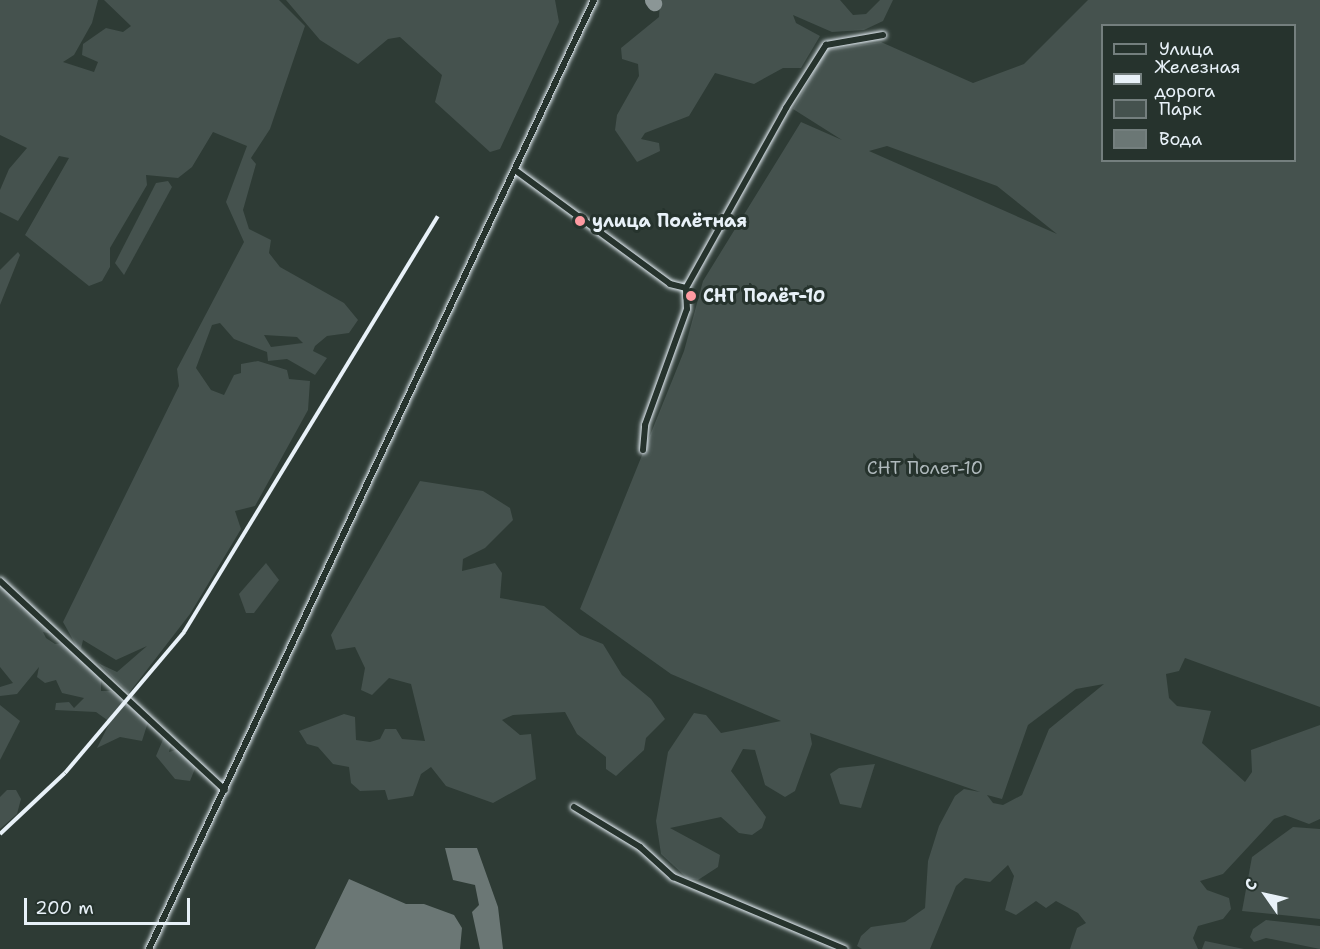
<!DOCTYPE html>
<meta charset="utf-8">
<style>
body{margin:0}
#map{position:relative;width:1320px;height:949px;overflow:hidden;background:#2e3b35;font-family:"Shantell Sans",sans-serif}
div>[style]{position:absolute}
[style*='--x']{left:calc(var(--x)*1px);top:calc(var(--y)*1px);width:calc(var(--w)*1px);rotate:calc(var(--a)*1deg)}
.green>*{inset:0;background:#45524e}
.water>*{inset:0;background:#6b7775}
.taxiway>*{height:15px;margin:-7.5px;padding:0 7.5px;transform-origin:7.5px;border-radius:7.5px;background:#8b9696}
.roads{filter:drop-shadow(0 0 2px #e8f1f8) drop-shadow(0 0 2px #e8f1f8)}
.minor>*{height:6px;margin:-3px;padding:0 3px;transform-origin:3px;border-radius:3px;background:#26332d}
.rail>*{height:4px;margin-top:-2px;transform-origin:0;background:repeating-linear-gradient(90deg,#26332d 0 4.5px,#e8f1f8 0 9px);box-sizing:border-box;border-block:2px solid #e8f1f8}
.dots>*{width:16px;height:16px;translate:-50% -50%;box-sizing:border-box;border:3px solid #26332d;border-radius:50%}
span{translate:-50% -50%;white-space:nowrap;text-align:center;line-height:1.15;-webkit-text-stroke:6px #26332d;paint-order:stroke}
.poi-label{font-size:18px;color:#e8f1f8;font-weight:700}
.left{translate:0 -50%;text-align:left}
.park-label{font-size:18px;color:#afb9bc}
.legend{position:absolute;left:1101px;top:24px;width:195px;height:138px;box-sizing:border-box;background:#26332d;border:2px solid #747f7e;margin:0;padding:8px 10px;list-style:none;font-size:18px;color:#e8f1f8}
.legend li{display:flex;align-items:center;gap:12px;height:30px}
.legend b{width:30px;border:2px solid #747f7e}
.north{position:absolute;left:1236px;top:865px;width:60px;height:60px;-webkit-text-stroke:4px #26332d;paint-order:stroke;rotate:304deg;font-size:16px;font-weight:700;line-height:24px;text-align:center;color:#e8f1f8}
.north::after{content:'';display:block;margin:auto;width:21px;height:27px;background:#e8f1f8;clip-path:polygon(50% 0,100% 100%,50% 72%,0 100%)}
.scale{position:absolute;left:24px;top:898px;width:166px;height:27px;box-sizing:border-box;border:3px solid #e8f1f8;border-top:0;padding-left:8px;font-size:18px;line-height:21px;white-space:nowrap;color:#e8f1f8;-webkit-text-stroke:4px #26332d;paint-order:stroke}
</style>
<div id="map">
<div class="green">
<i style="clip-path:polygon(evenodd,0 0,98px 0,92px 23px,74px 55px,63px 62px,94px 72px,98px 62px,82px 55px,83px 44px,106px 28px,123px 32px,131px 26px,104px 0,279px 0,305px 26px,270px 129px,251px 158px,256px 164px,243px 210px,249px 229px,271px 240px,269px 253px,280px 267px,344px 303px,358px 320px,349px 333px,327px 336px,315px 346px,313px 351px,327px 358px,315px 375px,287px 359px,268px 361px,267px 352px,234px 339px,220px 323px,212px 325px,196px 368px,211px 390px,224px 395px,234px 375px,241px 373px,241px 364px,258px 361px,287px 370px,289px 379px,310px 381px,308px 410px,255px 506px,235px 511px,241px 529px,190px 614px,129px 693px,98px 663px,117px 672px,147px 646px,116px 660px,83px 640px,81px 649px,77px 647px,63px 622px,179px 386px,177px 369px,244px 242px,226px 202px,247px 146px,213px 132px,192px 167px,178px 178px,146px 175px,147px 185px,110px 248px,110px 267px,102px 281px,89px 286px,25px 235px,69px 158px,59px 156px,18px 221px,0 212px,0 190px,9px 169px,27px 148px,0 135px,0 0,264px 335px,297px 337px,303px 343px,271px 347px,264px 335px)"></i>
<i style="clip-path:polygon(286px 0,555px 0,559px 22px,500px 149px,490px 152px,435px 102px,442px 75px,400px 37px,388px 39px,358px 64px,320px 40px)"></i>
<i style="clip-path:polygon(660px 0,840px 0,853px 15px,866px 14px,880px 0,893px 0,883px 21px,864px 30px,832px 32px,793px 15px,796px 23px,820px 36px,801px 68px,783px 68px,754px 84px,715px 73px,689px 116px,645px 133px,641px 139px,659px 143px,660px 151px,637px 162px,615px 130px,617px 115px,639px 76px,638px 64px,622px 59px,621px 48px,659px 17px)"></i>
<i style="clip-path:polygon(evenodd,1088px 0,1320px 0,1320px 707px,1185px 658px,1179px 671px,1166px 674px,1169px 698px,1177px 706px,1211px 711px,1202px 743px,1245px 782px,1252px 772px,1251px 750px,1320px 725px,1320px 819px,1309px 824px,1285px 815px,1274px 819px,1223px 874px,1200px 881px,1207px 890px,1229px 898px,1231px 909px,1223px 919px,1198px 926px,1193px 938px,1198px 949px,1070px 949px,1077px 928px,1086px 923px,1078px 913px,1056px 901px,1046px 908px,1036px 901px,1016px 915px,1005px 910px,1014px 876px,1008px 865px,990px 882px,965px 878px,956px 886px,930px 949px,862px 949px,857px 946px,861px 936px,871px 927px,905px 922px,925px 908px,928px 861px,939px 826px,955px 796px,964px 789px,980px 792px,810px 733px,812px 744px,795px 791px,785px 797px,765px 785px,755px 750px,743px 749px,731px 771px,766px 817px,762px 828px,752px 835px,739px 833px,721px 817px,670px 828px,720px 855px,718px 867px,698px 880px,687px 878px,661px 854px,656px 821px,668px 752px,694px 713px,706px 715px,721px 733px,781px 721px,671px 674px,580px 609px,684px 351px,703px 281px,801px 122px,842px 140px,793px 109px,826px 50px,881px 42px,973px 83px,1024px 64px,1088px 0,1102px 26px,1294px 26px,1294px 160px,1102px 160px,1102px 26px,1088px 0,887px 146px,997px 186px,1057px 234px,869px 151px,887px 146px,1088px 0,1104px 684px,1049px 729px,1022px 795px,1003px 805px,993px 803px,987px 795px,1002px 799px,1028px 725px,1076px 689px,1104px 684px)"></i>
<i style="clip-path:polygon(156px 183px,168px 181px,172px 187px,124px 275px,115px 263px)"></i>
<i style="clip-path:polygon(18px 252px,20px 255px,0 305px,0 270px)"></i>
<i style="clip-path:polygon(420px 481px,483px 491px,510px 508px,513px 520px,485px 548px,463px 559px,462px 571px,495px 563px,502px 573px,500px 598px,544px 606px,580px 635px,603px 644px,622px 675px,651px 699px,665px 719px,646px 738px,644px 750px,616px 776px,606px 769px,606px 757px,577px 734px,565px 712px,513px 715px,502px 720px,520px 735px,531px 734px,536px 779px,493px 803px,446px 786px,431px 767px,421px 774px,413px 796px,388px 800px,385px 790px,360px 791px,351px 783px,349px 767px,333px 764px,318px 747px,307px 744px,299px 731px,344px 714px,355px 717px,356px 740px,370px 742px,380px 739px,385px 729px,396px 729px,402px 739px,425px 741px,411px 684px,389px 678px,372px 695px,361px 690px,365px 668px,355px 647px,336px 650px,331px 635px)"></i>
<i style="clip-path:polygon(266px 563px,279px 580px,254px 613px,246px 613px,239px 594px)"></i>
<i style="clip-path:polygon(0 584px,53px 634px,43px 632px,46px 638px,55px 644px,65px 643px,101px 676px,101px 691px,111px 691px,148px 722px,142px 741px,120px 737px,97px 748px,110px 722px,96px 712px,55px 710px,56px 703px,69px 702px,74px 708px,84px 698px,62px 693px,56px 680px,45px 683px,37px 677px,39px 667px,17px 694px,0 696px,0 687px,13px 683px,0 667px)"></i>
<i style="clip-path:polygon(0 705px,20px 721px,0 760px)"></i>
<i style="clip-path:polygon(164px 737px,171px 744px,169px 752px,179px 749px,196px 766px,190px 781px,175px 779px,156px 756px)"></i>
<i style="clip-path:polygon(875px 764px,861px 808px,840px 804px,830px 774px,839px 768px)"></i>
<i style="clip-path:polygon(7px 790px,16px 790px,21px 799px,17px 814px,0 829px,0 797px)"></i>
<i style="clip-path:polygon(1293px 827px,1320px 829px,1320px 919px,1242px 911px,1252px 857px)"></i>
<i style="clip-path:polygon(1266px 920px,1320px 926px,1320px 949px,1266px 938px,1254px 942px,1250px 937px,1253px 929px)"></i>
<i style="clip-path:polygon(1205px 941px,1244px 949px,1202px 949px)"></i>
</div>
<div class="water">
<i style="clip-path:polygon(445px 848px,477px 848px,498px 907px,503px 949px,480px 949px,472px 912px,479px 905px,475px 885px,453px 880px)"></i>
<i style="clip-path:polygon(349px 879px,406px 904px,424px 904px,454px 915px,462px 928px,460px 949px,315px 949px)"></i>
</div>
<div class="taxiway">
<i style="--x:652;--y:0;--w:4;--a:56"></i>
</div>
<div class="roads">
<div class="minor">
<i style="--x:515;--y:170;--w:192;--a:36.3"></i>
<i style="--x:670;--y:284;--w:16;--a:14"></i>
<i style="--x:643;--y:450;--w:25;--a:-85"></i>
<i style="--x:645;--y:425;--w:123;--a:-70.1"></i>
<i style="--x:687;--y:309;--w:21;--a:-93"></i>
<i style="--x:686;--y:288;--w:206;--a:-60.9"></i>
<i style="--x:786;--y:108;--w:75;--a:-57.6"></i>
<i style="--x:826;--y:45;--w:58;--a:-10"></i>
<i style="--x:0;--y:581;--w:307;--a:42.9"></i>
<i style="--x:574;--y:807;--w:77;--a:31.2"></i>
<i style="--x:640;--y:847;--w:45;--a:42.3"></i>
<i style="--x:673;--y:877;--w:186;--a:22.8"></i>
<i style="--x:149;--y:949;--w:1048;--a:-64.88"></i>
</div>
</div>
<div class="rail">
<i style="--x:0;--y:834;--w:89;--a:-43.2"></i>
<i style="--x:65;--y:773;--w:185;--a:-49.8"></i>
<i style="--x:184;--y:632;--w:487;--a:-58.6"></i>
</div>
<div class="dots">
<i style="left:580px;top:221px;background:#ff9aa2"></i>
<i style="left:691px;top:296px;background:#ff9aa2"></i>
</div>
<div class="poi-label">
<span class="left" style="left:592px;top:221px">улица Полётная</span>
<span class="left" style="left:703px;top:296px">СНТ Полёт-10</span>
</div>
<div class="park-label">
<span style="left:925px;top:468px">СНТ Полет-10</span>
</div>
<ul class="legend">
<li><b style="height:8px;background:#26332d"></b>Улица</li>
<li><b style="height:8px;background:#e8f1f8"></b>Железная дорога</li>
<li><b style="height:16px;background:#45524e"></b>Парк</li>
<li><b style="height:16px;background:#6b7775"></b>Вода</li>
</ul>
<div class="north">С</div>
<div class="scale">200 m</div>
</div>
